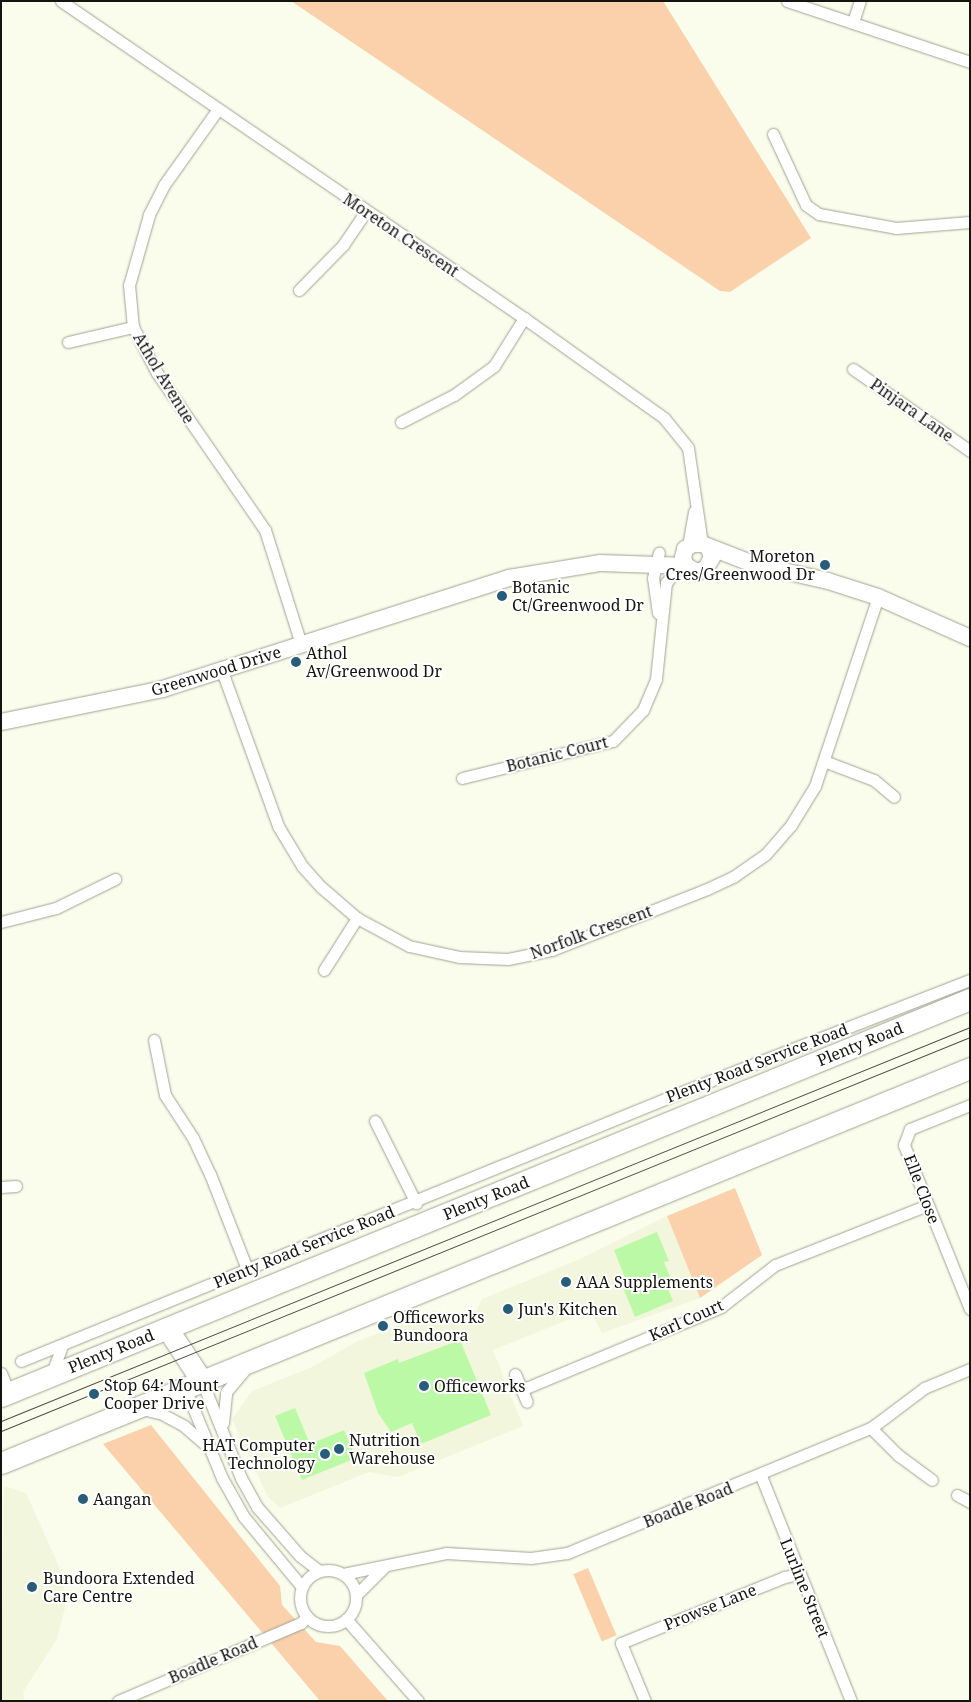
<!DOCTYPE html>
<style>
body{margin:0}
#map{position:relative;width:971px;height:1702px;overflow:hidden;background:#fbfdec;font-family:"Noto Serif",serif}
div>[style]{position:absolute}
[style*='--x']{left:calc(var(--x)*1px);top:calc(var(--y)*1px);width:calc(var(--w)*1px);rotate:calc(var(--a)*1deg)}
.built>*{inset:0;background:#f2f6dd}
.green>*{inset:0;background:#fad1ab;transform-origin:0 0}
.building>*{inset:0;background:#bcf9a7}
.roads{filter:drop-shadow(0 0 1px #a0a292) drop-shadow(0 0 1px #a0a292)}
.street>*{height:11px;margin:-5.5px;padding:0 5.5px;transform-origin:5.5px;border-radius:5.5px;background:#fff}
.street>.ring{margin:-5.5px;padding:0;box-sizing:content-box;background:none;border:11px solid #fff;border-radius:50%}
.secondary>*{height:16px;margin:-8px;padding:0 8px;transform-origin:8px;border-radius:8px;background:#fff}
.highway>*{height:21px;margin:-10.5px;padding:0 10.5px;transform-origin:10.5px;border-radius:10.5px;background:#fff}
.tram>*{height:1px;margin:-0.5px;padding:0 0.5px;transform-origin:0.5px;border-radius:0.5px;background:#4d4f46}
.dots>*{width:14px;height:14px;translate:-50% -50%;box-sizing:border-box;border:2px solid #fff;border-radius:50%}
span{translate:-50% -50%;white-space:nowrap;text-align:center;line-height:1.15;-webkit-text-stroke:4px #fff;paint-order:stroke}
.street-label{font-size:16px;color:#14150f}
.poi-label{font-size:16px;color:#14150f}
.right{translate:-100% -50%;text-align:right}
.left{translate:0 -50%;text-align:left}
.frame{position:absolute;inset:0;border:2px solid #14150f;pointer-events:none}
</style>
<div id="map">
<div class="built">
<i style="clip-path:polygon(667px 1216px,700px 1298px,602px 1333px,590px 1311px,493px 1350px,523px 1426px,398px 1477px,369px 1472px,280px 1508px,268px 1497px,232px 1419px,252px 1391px,312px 1367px,356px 1342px,434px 1311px,445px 1314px,476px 1311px,482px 1299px,580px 1259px)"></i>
<i style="clip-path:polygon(4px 1486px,26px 1493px,61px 1571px,66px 1604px,57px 1639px,23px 1692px,25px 1701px,1px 1701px)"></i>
</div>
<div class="green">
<i style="clip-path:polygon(291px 1px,663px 1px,811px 238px,730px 292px,720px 291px)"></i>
<i style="clip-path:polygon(735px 1188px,762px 1255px,700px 1298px,667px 1216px)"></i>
<i style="clip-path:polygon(151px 1425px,280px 1586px,282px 1605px,316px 1642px,340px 1646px,388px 1701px,320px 1701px,103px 1444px)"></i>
<i style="left:588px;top:1568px;width:73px;height:16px;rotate:67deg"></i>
</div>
<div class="building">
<i style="clip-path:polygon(657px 1232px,669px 1261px,664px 1262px,671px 1279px,665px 1281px,673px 1301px,635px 1317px,620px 1280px,625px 1278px,614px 1250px)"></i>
<i style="clip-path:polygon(460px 1340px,491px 1415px,421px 1444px,412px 1423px,391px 1432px,378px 1413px,364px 1373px,398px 1359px,399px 1363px)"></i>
<i style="clip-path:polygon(295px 1408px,310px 1444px,344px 1430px,356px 1458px,302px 1480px,275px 1416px)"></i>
</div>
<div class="roads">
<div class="street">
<i style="--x:61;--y:1;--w:561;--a:34.4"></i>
<i style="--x:524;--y:318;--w:172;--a:35.5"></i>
<i style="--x:664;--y:418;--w:38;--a:51"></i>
<i style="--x:688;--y:448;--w:97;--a:81.7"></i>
<i style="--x:787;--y:1;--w:193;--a:18.4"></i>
<i style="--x:853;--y:22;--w:22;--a:-72"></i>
<i style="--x:218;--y:109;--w:93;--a:125.4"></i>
<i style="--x:164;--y:185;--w:34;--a:117"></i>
<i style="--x:149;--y:215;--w:73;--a:105.9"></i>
<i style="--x:129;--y:285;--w:42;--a:84.6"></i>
<i style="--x:133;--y:327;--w:52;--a:62.4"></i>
<i style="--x:157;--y:373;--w:191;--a:55.5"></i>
<i style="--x:265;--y:530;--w:120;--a:72.5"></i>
<i style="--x:773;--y:134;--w:78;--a:65.1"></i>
<i style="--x:806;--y:205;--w:16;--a:35"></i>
<i style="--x:819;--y:214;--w:78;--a:10.3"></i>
<i style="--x:896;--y:228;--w:74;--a:-4.6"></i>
<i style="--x:299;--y:290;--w:63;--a:-45.6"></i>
<i style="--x:343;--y:245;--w:41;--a:-55.9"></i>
<i style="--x:68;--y:342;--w:67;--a:-13"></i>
<i style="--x:853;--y:369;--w:143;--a:35"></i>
<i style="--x:401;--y:422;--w:59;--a:-27"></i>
<i style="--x:454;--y:395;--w:49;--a:-35.9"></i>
<i style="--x:494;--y:366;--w:57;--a:-58"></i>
<i style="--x:688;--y:546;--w:35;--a:-80"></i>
<i style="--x:658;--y:613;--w:35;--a:-98"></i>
<i style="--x:653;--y:578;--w:26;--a:-77"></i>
<i style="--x:222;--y:671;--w:165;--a:70.1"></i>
<i style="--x:278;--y:826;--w:47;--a:59"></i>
<i style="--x:302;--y:866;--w:28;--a:48"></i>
<i style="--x:321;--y:887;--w:48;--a:40.7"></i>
<i style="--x:357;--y:918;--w:59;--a:28.3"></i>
<i style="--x:409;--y:946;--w:51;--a:12.4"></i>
<i style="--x:459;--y:957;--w:49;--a:2.3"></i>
<i style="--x:508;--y:959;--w:45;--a:-11.6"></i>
<i style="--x:552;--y:950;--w:167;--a:-21.5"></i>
<i style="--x:707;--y:889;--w:29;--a:-25"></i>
<i style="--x:733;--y:877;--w:39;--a:-35"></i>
<i style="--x:765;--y:855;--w:40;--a:-49"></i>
<i style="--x:791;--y:825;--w:46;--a:-58.4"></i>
<i style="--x:815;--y:786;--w:199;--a:-71.6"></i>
<i style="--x:824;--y:761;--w:53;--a:20.8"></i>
<i style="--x:874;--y:780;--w:26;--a:40"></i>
<i style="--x:462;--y:778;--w:155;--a:-13.8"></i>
<i style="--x:613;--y:741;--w:43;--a:-45.9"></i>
<i style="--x:643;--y:710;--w:34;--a:-67"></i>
<i style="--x:656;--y:679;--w:97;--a:-84.1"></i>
<i style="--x:666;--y:583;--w:23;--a:-52"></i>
<i style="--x:1;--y:922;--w:57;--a:-14.3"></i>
<i style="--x:56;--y:908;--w:66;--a:-26.2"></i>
<i style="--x:324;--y:970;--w:62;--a:-57.6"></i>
<i style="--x:154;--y:1040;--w:56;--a:78.7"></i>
<i style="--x:165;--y:1095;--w:51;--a:56.9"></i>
<i style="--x:193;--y:1138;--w:40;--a:65"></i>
<i style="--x:210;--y:1174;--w:102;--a:68.7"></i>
<i style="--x:970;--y:1105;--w:65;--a:158.2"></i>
<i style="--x:910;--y:1129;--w:17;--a:111"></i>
<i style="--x:904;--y:1145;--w:177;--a:68.1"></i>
<i style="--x:375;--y:1121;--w:92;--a:63.4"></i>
<i style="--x:1;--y:1187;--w:15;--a:-4"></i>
<i style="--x:21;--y:1361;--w:714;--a:-22.14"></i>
<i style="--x:682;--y:1092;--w:309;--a:-21.3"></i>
<i style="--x:1;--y:1373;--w:22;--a:68"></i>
<i style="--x:515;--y:1374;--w:30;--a:67"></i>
<i style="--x:51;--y:1376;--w:33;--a:-70"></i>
<i style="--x:202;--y:1381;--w:105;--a:68.1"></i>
<i style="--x:241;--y:1478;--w:33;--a:61"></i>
<i style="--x:257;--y:1507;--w:65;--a:48.7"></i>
<i style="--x:300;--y:1556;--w:24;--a:38"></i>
<i style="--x:185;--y:1388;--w:97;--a:67.7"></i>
<i style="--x:222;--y:1478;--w:45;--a:60.6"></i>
<i style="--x:244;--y:1517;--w:91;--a:50.4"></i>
<i style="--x:521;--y:1390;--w:217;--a:-22.5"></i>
<i style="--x:721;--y:1307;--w:68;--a:-37.9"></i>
<i style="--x:775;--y:1265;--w:163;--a:-21.5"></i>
<i style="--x:142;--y:1409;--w:18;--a:13"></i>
<i style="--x:160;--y:1413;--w:27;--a:28"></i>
<i style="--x:184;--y:1426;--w:30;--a:41"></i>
<i style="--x:223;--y:1423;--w:31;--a:-84"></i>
<i style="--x:226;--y:1392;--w:30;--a:-50"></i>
<i style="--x:871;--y:1428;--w:38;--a:45"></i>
<i style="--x:898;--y:1455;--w:42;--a:36.3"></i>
<i style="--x:761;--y:1476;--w:242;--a:68.2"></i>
<i style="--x:957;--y:1495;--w:15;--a:28"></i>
<i class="ring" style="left:300px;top:1570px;width:45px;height:45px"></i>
<i style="--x:343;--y:1574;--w:105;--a:-11.5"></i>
<i style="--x:446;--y:1553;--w:85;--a:3.4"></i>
<i style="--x:531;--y:1558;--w:36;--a:-8"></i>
<i style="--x:567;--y:1553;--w:329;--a:-22.4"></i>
<i style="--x:871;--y:1428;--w:66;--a:-37"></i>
<i style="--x:924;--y:1388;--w:50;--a:-22.4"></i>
<i style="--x:356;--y:1595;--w:41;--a:-45"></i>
<i style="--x:346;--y:1619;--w:109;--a:48.7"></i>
<i style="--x:118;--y:1701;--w:199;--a:-23.1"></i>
<i style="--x:301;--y:1623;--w:9;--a:-49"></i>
<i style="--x:645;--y:1701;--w:63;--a:-112.5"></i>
<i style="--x:621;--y:1643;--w:176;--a:-22"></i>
<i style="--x:784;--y:1577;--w:15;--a:-11"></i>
</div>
<div class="secondary">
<i style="--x:709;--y:549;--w:9;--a:69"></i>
<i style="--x:712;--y:557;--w:13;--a:117"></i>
<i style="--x:706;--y:569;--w:9;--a:162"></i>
<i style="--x:697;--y:572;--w:13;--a:-151"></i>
<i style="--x:686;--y:566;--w:9;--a:-111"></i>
<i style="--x:683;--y:558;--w:9;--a:-77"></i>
<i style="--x:685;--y:549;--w:9;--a:-32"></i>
<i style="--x:693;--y:544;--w:9;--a:0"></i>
<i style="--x:702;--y:544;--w:55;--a:21.4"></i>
<i style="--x:753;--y:564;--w:77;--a:12.8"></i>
<i style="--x:828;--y:581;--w:52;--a:17.7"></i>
<i style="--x:878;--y:597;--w:101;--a:24"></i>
<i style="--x:1;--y:722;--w:165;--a:-11.5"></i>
<i style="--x:163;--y:689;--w:363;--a:-17.8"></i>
<i style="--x:509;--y:578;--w:93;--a:-9.3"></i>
<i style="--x:601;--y:563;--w:85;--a:2"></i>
</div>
<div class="highway">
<i style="--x:167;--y:1328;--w:64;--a:56.6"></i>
<i style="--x:1;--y:1396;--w:1047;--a:-22.28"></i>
<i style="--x:1;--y:1463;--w:1046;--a:-22.18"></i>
</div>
</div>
<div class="tram">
<i style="--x:1;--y:1421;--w:1046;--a:-22.13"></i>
<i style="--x:1;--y:1431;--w:1046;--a:-22.13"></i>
</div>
<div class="dots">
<i style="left:825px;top:565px;background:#285d79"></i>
<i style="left:502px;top:596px;background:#285d79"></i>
<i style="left:296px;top:662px;background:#285d79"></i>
<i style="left:566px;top:1282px;background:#285d79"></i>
<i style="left:508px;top:1309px;background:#285d79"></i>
<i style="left:383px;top:1326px;background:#285d79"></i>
<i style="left:424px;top:1386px;background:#285d79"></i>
<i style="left:94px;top:1394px;background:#285d79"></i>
<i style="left:339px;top:1449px;background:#285d79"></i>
<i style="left:325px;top:1454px;background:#285d79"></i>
<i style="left:83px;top:1499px;background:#285d79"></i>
<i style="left:32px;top:1587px;background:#285d79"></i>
</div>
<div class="street-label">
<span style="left:401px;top:235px;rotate:34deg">Moreton Crescent</span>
<span style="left:164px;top:378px;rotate:59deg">Athol Avenue</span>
<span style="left:912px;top:410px;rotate:35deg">Pinjara Lane</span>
<span style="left:216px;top:671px;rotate:-17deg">Greenwood Drive</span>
<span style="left:557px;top:754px;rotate:-14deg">Botanic Court</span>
<span style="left:591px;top:932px;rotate:-20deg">Norfolk Crescent</span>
<span style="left:860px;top:1044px;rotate:-22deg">Plenty Road</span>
<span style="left:757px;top:1063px;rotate:-21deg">Plenty Road Service Road</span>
<span style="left:922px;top:1189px;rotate:69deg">Elle Close</span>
<span style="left:486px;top:1198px;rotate:-22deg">Plenty Road</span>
<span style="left:304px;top:1247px;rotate:-22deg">Plenty Road Service Road</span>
<span style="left:686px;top:1320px;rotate:-24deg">Karl Court</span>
<span style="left:111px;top:1351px;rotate:-22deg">Plenty Road</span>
<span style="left:688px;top:1505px;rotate:-22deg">Boadle Road</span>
<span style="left:805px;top:1588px;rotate:68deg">Lurline Street</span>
<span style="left:710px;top:1607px;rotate:-22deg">Prowse Lane</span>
<span style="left:213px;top:1660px;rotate:-23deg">Boadle Road</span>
</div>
<div class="poi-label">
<span class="right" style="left:815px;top:565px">Moreton<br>Cres/Greenwood Dr</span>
<span class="left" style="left:512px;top:596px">Botanic<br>Ct/Greenwood Dr</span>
<span class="left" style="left:306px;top:662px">Athol<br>Av/Greenwood Dr</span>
<span class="left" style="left:576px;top:1282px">AAA Supplements</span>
<span class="left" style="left:518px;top:1309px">Jun's Kitchen</span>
<span class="left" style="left:393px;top:1326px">Officeworks<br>Bundoora</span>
<span class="left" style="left:104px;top:1394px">Stop 64: Mount<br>Cooper Drive</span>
<span class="left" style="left:434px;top:1386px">Officeworks</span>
<span class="left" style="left:349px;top:1449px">Nutrition<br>Warehouse</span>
<span class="right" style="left:315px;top:1454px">HAT Computer<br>Technology</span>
<span class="left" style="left:93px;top:1499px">Aangan</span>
<span class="left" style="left:43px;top:1587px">Bundoora Extended<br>Care Centre</span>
</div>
<div class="frame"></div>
</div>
